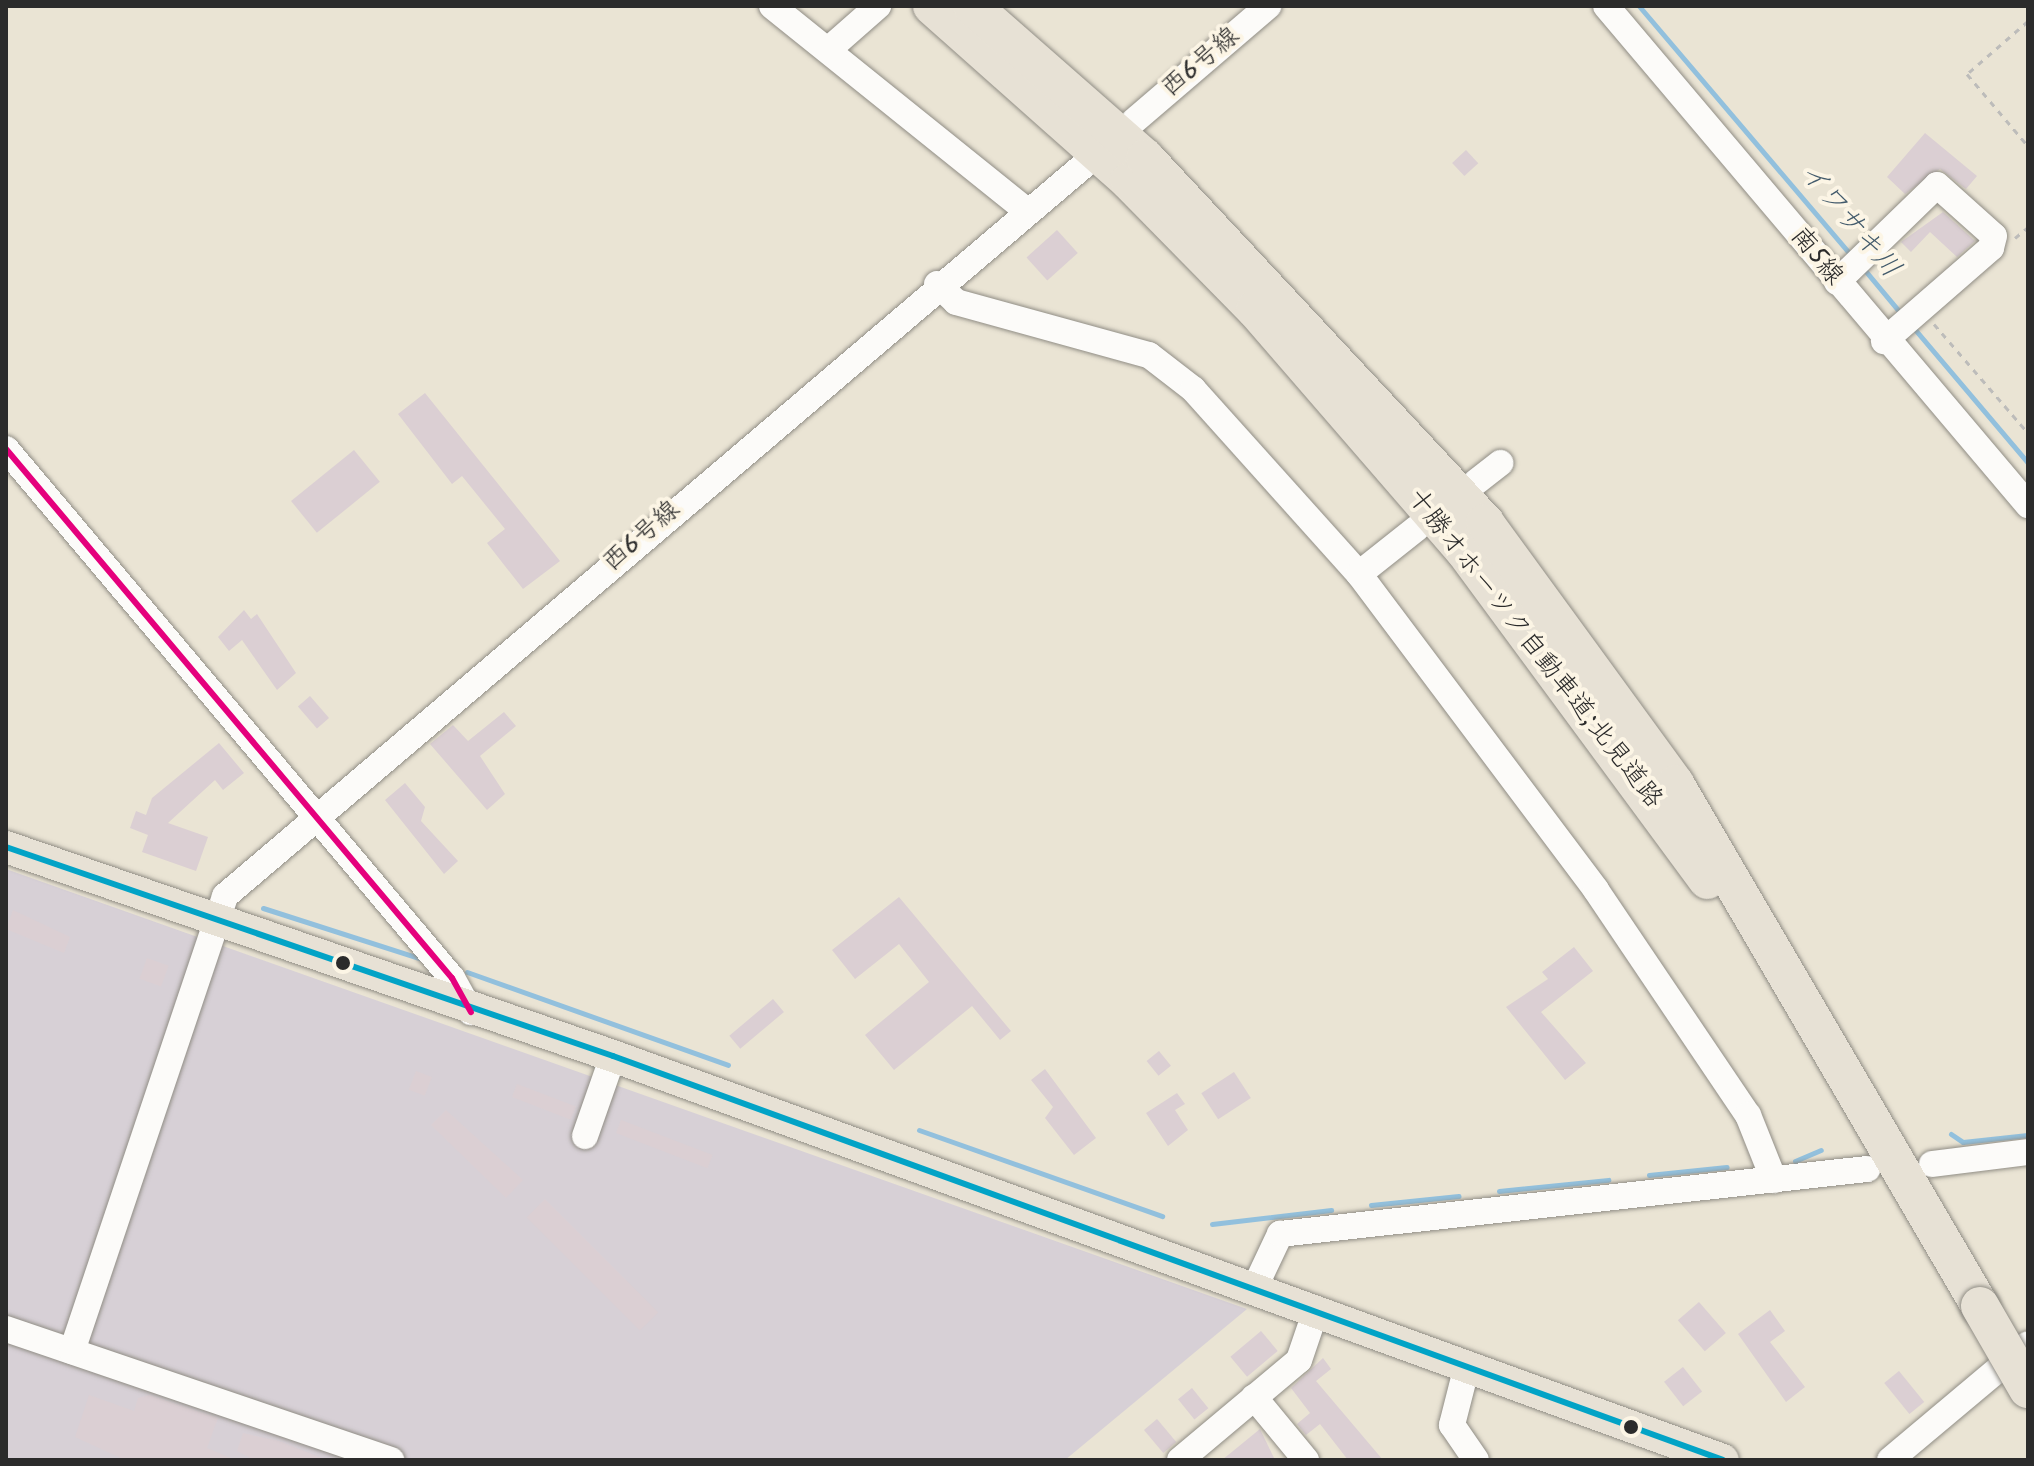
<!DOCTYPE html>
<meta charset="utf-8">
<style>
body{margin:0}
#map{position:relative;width:2034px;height:1466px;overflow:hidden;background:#eae4d4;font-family:Kalam,"Klee One",sans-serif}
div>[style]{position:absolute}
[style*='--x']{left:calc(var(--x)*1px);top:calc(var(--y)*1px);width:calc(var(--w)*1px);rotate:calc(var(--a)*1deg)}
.industrial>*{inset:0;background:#d7d0d6}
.stream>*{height:5px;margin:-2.5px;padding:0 2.5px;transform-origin:2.5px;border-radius:2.5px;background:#92c0dd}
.building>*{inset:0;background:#dbcfd3;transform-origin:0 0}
.path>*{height:3px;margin-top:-1.5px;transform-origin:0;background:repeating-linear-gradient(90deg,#bdbcba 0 6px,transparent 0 12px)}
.roads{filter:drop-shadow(0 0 2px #908d85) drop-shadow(0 0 2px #908d85)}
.minor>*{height:26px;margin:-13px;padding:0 13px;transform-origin:13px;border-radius:13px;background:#fcfbf9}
.major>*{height:32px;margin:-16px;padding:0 16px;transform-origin:16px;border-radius:16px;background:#e7e1d5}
.highway>*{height:38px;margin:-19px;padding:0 19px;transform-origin:19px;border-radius:19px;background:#e7e1d5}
.bridges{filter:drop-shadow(0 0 2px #908d85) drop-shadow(0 0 2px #908d85)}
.highway-bridge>*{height:38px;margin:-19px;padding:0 19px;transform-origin:19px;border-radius:19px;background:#e7e1d5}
.bus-1>*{height:6px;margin:-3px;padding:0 3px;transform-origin:3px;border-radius:3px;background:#02a3c6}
.bus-2>*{height:6px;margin:-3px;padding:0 3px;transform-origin:3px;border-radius:3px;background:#e5007d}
.dots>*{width:22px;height:22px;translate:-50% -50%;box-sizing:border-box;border:4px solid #fcf5e5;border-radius:50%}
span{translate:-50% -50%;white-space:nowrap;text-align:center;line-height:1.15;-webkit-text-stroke:8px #fcf5e5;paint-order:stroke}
.street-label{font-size:26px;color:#2b2b2b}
.water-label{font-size:28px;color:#425a6b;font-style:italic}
.frame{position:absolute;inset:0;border:8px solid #2b2b2b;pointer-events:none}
</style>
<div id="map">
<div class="industrial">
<i style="clip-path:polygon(6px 869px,1247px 1309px,1065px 1460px,6px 1460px)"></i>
</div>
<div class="stream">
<i style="--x:1639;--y:6;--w:327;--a:49.6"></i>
<i style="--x:1863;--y:268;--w:62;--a:50.2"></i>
<i style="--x:1912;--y:326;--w:180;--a:49.7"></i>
<i style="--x:263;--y:908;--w:164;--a:17.8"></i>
<i style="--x:467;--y:972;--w:277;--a:19.6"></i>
<i style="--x:919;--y:1130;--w:258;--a:19.5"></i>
<i style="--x:1951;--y:1134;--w:14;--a:34"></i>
<i style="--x:1963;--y:1142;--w:65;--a:-6.1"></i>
<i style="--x:1795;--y:1161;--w:28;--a:-23"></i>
<i style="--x:1649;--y:1175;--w:78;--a:-5.9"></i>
<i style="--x:1499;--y:1191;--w:110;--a:-5.8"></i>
<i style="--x:1371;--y:1205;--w:88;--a:-5.8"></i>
<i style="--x:1212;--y:1224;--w:120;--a:-6.7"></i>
</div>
<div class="building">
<i style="clip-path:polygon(1925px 133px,1977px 176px,1966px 189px,1940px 169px,1905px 194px,1887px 177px)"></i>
<i style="left:1466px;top:150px;width:18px;height:19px;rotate:47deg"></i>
<i style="clip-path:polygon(1943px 212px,1975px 241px,1957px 257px,1930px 232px,1911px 252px,1901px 242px)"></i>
<i style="left:1057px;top:230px;width:31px;height:41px;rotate:48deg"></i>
<i style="clip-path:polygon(425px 393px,560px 561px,523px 589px,487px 543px,505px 529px,462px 476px,452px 484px,398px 414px)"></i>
<i style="left:354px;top:450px;width:41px;height:81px;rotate:51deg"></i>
<i style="clip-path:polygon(244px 610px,251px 619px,257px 614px,296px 673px,277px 690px,242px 640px,229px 651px,218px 637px)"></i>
<i style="left:310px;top:696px;width:29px;height:16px;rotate:49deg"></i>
<i style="clip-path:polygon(504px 712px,516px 726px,480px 756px,505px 794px,487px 810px,430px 744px,453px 725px,468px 741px)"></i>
<i style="clip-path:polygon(219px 743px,244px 773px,223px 790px,215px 780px,168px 823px,208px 837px,196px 871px,142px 852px,148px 835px,130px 828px,136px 811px,146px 815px,152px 798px)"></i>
<i style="clip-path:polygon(405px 783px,425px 807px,421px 821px,458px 861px,444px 874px,385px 800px)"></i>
<i style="clip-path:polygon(899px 897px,1011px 1031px,1000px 1040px,972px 1006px,894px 1070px,865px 1035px,929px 982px,899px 944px,855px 979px,832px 950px)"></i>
<i style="clip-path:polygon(13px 910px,70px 937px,64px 953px,6px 929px)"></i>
<i style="clip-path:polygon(1574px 947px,1593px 971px,1541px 1012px,1586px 1063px,1565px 1080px,1506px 1007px,1548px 979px,1542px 972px)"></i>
<i style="left:147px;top:958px;width:23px;height:22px;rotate:20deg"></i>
<i style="left:773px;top:999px;width:17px;height:57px;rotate:50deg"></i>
<i style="left:1159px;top:1051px;width:19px;height:16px;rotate:51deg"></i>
<i style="clip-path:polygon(1045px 1069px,1096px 1138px,1074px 1155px,1045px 1118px,1053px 1107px,1031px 1080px)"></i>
<i style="left:416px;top:1071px;width:17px;height:20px;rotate:21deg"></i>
<i style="left:1234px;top:1072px;width:31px;height:39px;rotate:57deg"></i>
<i style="left:517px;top:1084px;width:63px;height:14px;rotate:21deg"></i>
<i style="clip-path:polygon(1177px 1093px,1185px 1104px,1175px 1110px,1188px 1130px,1168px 1146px,1146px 1113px)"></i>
<i style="clip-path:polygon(446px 1110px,523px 1180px,506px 1198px,431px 1125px)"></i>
<i style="left:621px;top:1120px;width:98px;height:14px;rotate:21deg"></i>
<i style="left:545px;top:1199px;width:160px;height:26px;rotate:45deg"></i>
<i style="left:1699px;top:1302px;width:41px;height:28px;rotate:49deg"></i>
<i style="clip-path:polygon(1770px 1310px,1785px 1331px,1770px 1342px,1805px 1387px,1786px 1402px,1738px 1334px)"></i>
<i style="left:1261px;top:1331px;width:26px;height:40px;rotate:50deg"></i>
<i style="clip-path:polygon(1323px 1358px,1331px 1369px,1316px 1381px,1383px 1460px,1348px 1460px,1320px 1424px,1306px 1435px,1297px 1424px,1310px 1413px,1291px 1388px)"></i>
<i style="left:1683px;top:1367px;width:31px;height:24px;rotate:52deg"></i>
<i style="left:1899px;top:1371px;width:40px;height:19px;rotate:51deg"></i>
<i style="left:1192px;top:1388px;width:26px;height:18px;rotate:51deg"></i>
<i style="clip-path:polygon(89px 1395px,134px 1411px,138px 1398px,149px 1395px,218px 1418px,207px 1448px,235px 1460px,125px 1460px,75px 1437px)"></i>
<i style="left:1157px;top:1419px;width:30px;height:17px;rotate:50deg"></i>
<i style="clip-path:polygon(1260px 1429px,1275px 1460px,1222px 1460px)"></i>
<i style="clip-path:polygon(243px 1433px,279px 1441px,327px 1460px,254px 1460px,237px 1451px)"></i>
</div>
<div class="path">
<i style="--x:2028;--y:21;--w:81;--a:139"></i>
<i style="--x:1967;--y:74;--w:94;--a:49.7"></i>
<i style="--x:2015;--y:238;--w:17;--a:-40"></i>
<i style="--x:1934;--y:324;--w:144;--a:49.2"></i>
</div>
<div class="roads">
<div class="minor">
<i style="--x:772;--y:6;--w:327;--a:38.8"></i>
<i style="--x:1606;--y:6;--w:654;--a:49.78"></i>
<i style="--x:828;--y:50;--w:67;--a:-41.3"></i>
<i style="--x:1134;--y:121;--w:177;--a:-40.6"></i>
<i style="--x:1837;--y:282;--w:139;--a:-44.1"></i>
<i style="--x:1937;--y:185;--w:76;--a:41.8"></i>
<i style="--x:1994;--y:236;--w:12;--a:104"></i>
<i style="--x:1991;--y:248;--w:142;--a:139"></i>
<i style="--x:937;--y:284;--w:26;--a:43"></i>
<i style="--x:956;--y:302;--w:200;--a:15.4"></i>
<i style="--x:1149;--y:355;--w:56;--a:37.7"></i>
<i style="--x:1193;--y:389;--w:249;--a:48.1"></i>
<i style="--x:1359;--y:574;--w:395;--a:53.1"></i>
<i style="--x:1596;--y:890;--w:272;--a:56"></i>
<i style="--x:1748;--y:1115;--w:70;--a:68.2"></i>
<i style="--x:6;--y:449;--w:692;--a:49.87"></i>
<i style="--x:452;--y:978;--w:39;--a:61"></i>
<i style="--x:1476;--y:482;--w:31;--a:-38"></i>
<i style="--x:1359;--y:574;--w:74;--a:-38.4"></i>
<i style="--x:585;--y:1136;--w:85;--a:-70.7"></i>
<i style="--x:1932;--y:1164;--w:97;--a:-7.1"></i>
<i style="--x:1255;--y:1287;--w:59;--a:-64.7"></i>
<i style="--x:1280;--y:1234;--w:591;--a:-6.32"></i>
<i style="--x:6;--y:1329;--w:407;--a:18.8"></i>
<i style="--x:72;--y:1351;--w:480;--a:-71.4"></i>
<i style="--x:225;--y:896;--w:1127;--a:-40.39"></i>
<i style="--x:1467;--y:1366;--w:61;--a:104.3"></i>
<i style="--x:1452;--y:1425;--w:42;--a:55.6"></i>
<i style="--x:1254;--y:1397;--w:82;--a:50.5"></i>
<i style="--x:1180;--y:1460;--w:155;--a:-40"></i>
<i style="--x:1299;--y:1360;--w:53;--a:-71.2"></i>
<i style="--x:1890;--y:1460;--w:180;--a:-40"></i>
</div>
<div class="major">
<i style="--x:6;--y:847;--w:642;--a:19"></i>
<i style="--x:613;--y:1056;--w:1181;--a:20"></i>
</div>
<div class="highway">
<i style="--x:932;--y:6;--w:264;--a:41.6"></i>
<i style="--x:1129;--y:181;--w:180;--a:45.5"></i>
<i style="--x:1255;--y:309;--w:319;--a:49.1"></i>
<i style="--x:1464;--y:550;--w:410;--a:53.6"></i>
<i style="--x:972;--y:6;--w:230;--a:41.3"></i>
<i style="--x:1145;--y:158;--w:499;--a:47"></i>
<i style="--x:1485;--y:523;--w:323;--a:53.9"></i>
<i style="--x:1675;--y:784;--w:605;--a:59.7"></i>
</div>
</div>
<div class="bridges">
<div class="highway-bridge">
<i style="--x:1980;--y:1306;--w:96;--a:60"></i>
</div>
</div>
<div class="bus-1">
<i style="--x:6;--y:847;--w:642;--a:19"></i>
<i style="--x:613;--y:1056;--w:1181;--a:20"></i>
</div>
<div class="bus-2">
<i style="--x:6;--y:449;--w:692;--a:49.87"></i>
<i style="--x:452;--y:978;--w:39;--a:61"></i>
</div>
<div class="dots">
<i style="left:343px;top:963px;background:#2b2b2b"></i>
<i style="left:1631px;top:1427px;background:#2b2b2b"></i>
</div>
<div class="street-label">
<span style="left:1201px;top:63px;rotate:-40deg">西6号線</span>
<span style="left:1816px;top:257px;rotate:50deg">南5線</span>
<span style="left:642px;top:537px;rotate:-41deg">西6号線</span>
<span style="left:1534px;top:649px;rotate:52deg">十勝オホーツク自動車道;北見道路</span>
</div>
<div class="water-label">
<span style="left:1849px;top:221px;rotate:50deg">イワサキ川</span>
</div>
<div class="frame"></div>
</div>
